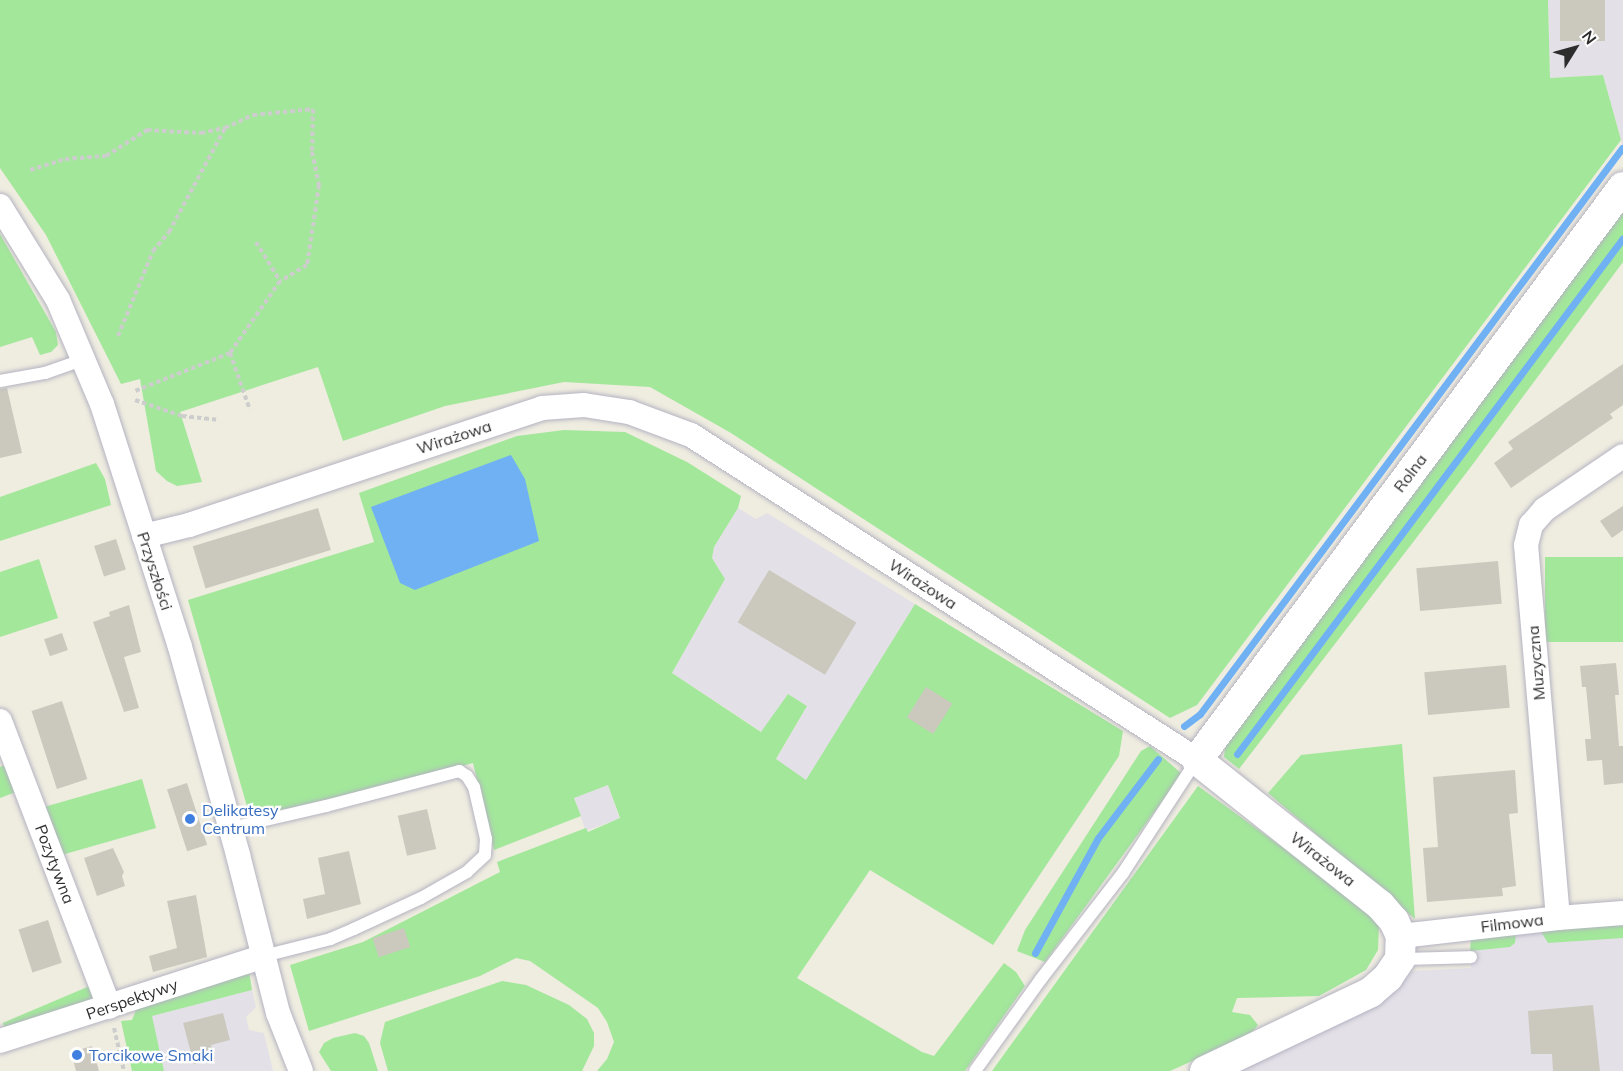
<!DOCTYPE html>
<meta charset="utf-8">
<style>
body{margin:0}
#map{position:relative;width:1623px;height:1071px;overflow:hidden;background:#efece0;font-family:Mulish,sans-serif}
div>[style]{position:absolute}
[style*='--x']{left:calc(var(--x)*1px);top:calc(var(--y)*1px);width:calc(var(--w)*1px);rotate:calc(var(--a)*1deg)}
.industrial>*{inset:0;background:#e4e0e8;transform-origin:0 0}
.green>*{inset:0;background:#a3e79b;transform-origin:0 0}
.water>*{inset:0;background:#70b1f4}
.stream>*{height:7px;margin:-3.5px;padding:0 3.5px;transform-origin:3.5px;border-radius:3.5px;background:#70b1f4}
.building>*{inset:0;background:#cbc9be;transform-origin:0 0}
.path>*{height:4px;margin-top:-2px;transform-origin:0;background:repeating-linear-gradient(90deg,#cdcdcd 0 4.5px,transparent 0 7.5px)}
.roads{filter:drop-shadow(0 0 2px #b4b3c1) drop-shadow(0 0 2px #b4b3c1)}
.service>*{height:12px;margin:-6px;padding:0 6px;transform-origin:6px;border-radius:6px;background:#fff}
.minor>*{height:24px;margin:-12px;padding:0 12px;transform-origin:12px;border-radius:12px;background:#fff}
.tertiary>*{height:30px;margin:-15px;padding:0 15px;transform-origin:15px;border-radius:15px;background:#fff}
.dots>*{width:16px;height:16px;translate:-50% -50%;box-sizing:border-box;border:3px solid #fff;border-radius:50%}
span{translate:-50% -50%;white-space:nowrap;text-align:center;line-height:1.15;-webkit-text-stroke:4.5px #fff;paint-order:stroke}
.street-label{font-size:16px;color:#2d2d2d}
.shop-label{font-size:16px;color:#366cbe}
.left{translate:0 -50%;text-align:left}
.north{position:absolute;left:1545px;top:18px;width:60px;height:60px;-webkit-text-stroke:4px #fff;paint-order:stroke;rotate:53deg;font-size:16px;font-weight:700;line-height:24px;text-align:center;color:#2d2d2d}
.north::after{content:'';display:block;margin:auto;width:21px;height:27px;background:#2d2d2d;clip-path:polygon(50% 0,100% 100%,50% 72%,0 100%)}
</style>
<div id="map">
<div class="industrial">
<i style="clip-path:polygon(1548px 0,1623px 0,1623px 147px,1603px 75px,1550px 78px)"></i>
<i style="clip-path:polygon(738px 508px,756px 519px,767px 513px,915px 604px,806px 781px,776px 760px,807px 706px,788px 694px,762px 732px,672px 673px,725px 579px,712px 558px,714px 547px)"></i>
<i style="left:608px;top:785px;width:36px;height:36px;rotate:71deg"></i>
<i style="clip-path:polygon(1556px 928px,1623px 931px,1623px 1071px,1235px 1071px,1413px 971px,1471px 968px,1471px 939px)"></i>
<i style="clip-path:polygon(252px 990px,256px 1007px,246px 1017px,249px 1030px,264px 1033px,273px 1071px,164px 1071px,151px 1016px)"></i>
</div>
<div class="green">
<i style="clip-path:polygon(0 0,1548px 0,1550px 78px,1603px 75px,1621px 140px,1197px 705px,1170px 718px,731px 433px,650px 387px,564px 382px,445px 406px,343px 441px,318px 367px,180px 412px,202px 482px,177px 486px,167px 481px,156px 471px,140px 379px,121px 384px,46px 235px,0 168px)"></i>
<i style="clip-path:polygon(1623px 202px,1623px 262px,1470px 468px,1239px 769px,1224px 757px,1226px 740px)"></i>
<i style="clip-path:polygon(0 234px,56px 332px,58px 345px,51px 352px,40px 355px,32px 337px,0 347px)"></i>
<i style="clip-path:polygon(564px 430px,625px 432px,687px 462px,741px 496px,738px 508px,714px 547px,712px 558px,725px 579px,672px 673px,761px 732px,788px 694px,807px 706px,776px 759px,806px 780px,915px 604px,1123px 731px,1119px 756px,993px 945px,870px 870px,797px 978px,922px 1052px,934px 1056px,1004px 963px,1016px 972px,1025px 986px,965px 1071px,597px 1071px,607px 1059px,614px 1042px,607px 1022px,598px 1008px,530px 961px,516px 958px,480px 976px,309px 1031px,290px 965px,363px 942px,500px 872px,497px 862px,586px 828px,588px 832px,620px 818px,608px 785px,574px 798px,581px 816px,494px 850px,473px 763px,415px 779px,250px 817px,188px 600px,374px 542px,359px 493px,517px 436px)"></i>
<i style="clip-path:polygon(96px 463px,105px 479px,111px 505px,0 541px,0 497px)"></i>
<i style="left:1623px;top:557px;width:85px;height:78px;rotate:90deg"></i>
<i style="clip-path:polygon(39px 559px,58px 618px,0 637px,0 572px)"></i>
<i style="clip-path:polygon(1402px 744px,1415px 919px,1268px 793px,1301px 755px)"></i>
<i style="clip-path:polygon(1150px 746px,1182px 774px,1045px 962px,1017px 951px,1025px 930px,1141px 751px)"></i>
<i style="clip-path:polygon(7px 764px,16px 792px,0 798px,0 767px)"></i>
<i style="left:142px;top:779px;width:51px;height:101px;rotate:74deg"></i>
<i style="clip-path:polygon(1198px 786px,1358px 902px,1379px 925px,1378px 950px,1366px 970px,1319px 996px,1237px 998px,1232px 1012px,1250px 1015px,1258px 1025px,1250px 1035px,1170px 1071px,992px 1071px)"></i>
<i style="clip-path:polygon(1623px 920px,1623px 938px,1548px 943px,1540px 930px)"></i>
<i style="clip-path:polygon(1516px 933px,1515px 943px,1510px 947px,1470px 951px,1471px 939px)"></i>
<i style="clip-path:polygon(249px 971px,252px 990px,152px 1016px,164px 1071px,132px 1071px,121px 1021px,132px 1020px,138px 1005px)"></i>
<i style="clip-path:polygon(502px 981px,526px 985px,569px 1005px,587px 1019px,594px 1033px,594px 1046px,582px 1071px,388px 1071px,380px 1043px,385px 1022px)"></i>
<i style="left:92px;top:985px;width:13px;height:97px;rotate:67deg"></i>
<i style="clip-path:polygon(355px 1033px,364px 1036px,369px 1043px,378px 1071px,331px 1071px,319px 1052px,324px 1043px,333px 1038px)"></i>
</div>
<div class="water">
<i style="clip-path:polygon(511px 455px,525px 479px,539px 541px,415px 590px,400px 583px,371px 507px)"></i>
</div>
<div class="stream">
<i style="--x:1184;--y:726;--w:20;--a:-37"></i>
<i style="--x:1200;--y:714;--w:706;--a:-53.29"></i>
<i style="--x:1237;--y:754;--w:644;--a:-53.2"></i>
<i style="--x:1035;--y:953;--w:131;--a:-61.3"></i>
<i style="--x:1098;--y:838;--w:99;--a:-52.8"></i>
</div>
<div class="building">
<i style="left:1560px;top:0;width:45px;height:41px"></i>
<i style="clip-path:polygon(1623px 364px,1623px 405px,1610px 414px,1613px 418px,1511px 488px,1494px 463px,1513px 449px,1508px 442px)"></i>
<i style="clip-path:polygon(7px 388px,22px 453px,0 458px,0 389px)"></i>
<i style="clip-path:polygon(1623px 506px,1623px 530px,1612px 538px,1600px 521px)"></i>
<i style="left:318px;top:508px;width:44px;height:131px;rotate:73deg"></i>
<i style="left:116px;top:539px;width:32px;height:23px;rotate:72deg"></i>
<i style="left:1498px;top:561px;width:43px;height:82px;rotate:85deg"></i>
<i style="left:769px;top:570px;width:102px;height:61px;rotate:31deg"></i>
<i style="clip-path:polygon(129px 605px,141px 652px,124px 657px,139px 708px,124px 712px,93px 622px,110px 616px,109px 612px)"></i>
<i style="left:62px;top:633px;width:18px;height:19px;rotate:71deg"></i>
<i style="clip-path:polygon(1616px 663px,1619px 695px,1615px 695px,1619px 746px,1623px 746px,1623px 783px,1604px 785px,1602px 760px,1587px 761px,1585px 739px,1591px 739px,1586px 687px,1582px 687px,1580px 666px)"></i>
<i style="left:1506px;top:665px;width:43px;height:82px;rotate:85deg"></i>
<i style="left:926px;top:687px;width:31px;height:36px;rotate:32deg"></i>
<i style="left:62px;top:701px;width:82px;height:32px;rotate:72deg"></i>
<i style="clip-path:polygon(1515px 770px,1518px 813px,1509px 814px,1516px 886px,1502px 888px,1503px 896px,1427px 902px,1423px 848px,1438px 847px,1433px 777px)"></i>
<i style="left:187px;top:783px;width:65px;height:21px;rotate:72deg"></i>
<i style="left:427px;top:809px;width:41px;height:30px;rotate:77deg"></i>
<i style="clip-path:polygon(113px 848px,124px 872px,122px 876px,125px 886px,97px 896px,84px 858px)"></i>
<i style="clip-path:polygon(349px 851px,361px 904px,307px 919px,303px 899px,325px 894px,318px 858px)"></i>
<i style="clip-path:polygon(196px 895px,207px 957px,153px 972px,149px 956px,177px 948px,167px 901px)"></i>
<i style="left:48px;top:920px;width:45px;height:31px;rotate:72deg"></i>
<i style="left:404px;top:928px;width:20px;height:33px;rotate:72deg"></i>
<i style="clip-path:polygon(1593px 1005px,1600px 1071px,1553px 1071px,1552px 1054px,1531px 1054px,1528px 1011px)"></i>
<i style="clip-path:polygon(223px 1013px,230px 1040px,211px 1045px,215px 1059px,194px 1064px,183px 1023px)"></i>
<i style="clip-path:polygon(92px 1046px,99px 1071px,76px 1071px,71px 1052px)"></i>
</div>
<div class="path">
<i style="--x:30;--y:170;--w:37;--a:-17"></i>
<i style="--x:65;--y:159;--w:41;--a:-4.2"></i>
<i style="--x:106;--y:156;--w:49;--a:-32.4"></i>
<i style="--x:147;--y:130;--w:54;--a:3.2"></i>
<i style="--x:201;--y:133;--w:25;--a:-12"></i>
<i style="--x:225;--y:128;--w:31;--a:-25"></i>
<i style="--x:253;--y:115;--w:60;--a:-5.7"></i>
<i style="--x:313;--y:109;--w:43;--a:91.3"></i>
<i style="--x:312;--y:152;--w:34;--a:78"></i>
<i style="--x:319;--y:185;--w:81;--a:98.5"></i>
<i style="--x:307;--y:265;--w:31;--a:149"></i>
<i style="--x:280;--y:281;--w:88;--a:124.8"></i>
<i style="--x:230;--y:353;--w:102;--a:158.2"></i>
<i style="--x:256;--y:242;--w:46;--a:58.4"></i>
<i style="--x:118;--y:336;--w:92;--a:-67.6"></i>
<i style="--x:153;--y:251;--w:25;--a:-50"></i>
<i style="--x:169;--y:232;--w:118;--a:-61.7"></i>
<i style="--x:230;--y:353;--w:60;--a:70.7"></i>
<i style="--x:135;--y:400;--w:50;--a:18.8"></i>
<i style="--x:182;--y:416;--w:36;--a:6"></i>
<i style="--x:114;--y:1028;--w:44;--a:76.9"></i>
</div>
<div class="roads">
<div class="service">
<i style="--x:0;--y:381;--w:46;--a:-10.1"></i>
<i style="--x:45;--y:373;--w:42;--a:-19.3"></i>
<i style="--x:231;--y:828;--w:98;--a:-13"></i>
<i style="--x:326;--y:806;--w:138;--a:-14.7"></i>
<i style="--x:459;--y:771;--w:9;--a:32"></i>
<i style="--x:467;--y:776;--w:13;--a:58"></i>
<i style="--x:474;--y:787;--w:53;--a:77"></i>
<i style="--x:486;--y:839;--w:16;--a:94"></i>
<i style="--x:485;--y:855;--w:25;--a:137"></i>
<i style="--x:467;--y:872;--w:53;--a:150.5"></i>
<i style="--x:421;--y:898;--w:74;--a:155.2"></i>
<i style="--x:354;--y:929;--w:25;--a:157"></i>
<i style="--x:331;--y:939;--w:69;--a:165.8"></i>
<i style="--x:1401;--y:959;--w:70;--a:-1.6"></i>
<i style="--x:975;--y:1071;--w:113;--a:-54.3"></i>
<i style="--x:1041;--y:979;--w:134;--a:-52.3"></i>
<i style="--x:1123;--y:873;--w:134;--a:-56.9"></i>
</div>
<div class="minor">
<i style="--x:0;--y:206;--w:110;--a:58.3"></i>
<i style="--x:58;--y:300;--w:113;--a:67.1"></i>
<i style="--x:102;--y:404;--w:255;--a:72.2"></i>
<i style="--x:180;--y:647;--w:216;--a:74.4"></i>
<i style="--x:238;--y:855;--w:163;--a:75.8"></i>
<i style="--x:278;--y:1013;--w:62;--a:68.4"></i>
<i style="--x:144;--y:536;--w:46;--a:-13.7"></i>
<i style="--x:189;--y:525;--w:372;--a:-18.3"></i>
<i style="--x:542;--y:408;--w:42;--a:-4.1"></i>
<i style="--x:584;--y:405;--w:46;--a:8.8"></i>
<i style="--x:629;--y:412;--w:66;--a:20.4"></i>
<i style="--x:691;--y:435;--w:601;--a:32.71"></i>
<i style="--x:0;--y:721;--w:306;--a:69.1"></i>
<i style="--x:1558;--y:918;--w:374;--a:-94.9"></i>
<i style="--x:1526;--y:545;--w:21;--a:-76"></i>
<i style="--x:1531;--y:525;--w:21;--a:-49"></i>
<i style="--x:1545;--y:509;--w:94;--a:-34.2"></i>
<i style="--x:1401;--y:936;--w:158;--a:-6.5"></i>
<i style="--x:1558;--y:918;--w:65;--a:-4.4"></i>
<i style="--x:0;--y:1041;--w:277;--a:-17.8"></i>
</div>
<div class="tertiary">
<i style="--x:1205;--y:1071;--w:184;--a:-25.4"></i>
<i style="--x:1371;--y:992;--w:23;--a:-41"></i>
<i style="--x:1388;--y:977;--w:22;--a:-56"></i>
<i style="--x:1400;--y:959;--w:23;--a:-88"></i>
<i style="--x:1401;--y:936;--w:17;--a:-115"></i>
<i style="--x:1394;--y:921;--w:21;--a:-131"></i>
<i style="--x:1380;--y:905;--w:233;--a:-141.6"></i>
<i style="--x:1197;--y:760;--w:714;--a:-53.37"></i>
</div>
</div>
<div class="dots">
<i style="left:190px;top:819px;background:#3f7fe0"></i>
<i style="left:77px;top:1055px;background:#3f7fe0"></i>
</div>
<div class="street-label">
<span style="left:454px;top:437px;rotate:-18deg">Wirażowa</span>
<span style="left:1410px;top:473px;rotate:-53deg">Rolna</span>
<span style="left:155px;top:571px;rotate:72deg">Przyszłości</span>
<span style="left:923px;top:584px;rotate:33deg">Wirażowa</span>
<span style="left:1536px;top:663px;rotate:-95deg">Muzyczna</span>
<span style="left:1323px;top:859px;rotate:38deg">Wirażowa</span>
<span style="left:55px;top:864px;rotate:69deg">Pozytywna</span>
<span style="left:1512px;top:923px;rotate:-7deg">Filmowa</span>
<span style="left:132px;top:999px;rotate:-19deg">Perspektywy</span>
</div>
<div class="shop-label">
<span class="left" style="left:202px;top:819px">Delikatesy<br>Centrum</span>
<span class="left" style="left:89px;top:1055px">Torcikowe Smaki</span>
</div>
<div class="north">N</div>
</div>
